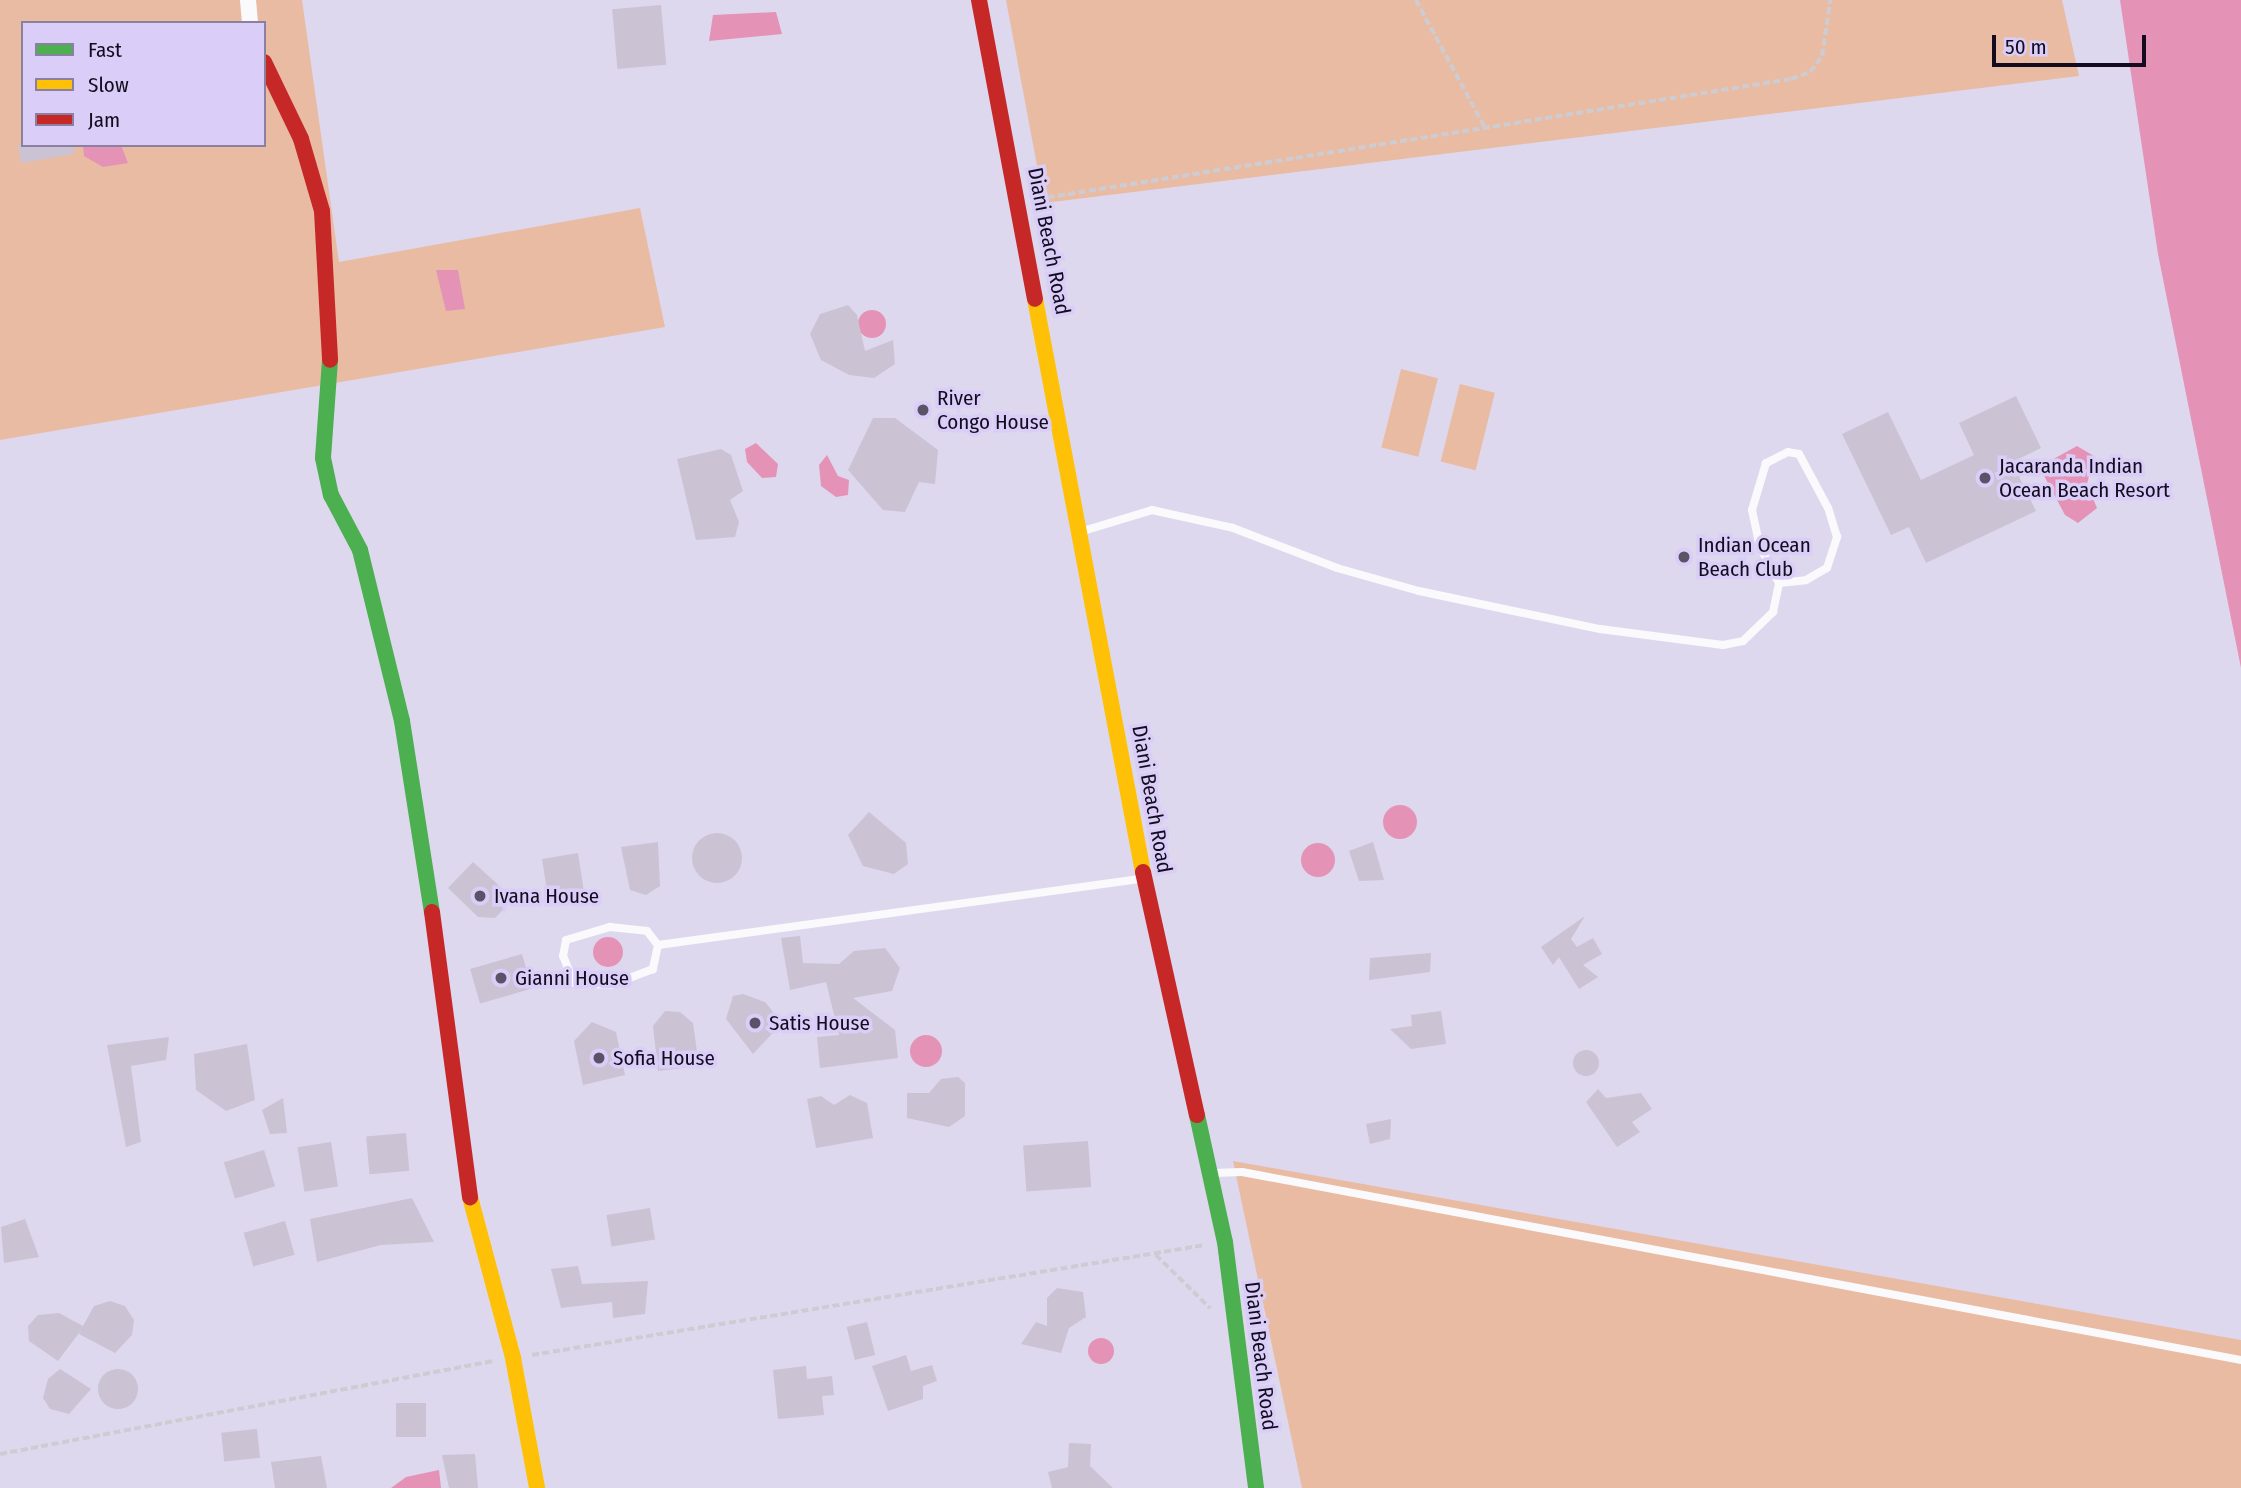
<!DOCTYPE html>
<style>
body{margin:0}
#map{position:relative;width:2241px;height:1488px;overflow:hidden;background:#ded8ee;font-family:"Fira Sans Condensed",sans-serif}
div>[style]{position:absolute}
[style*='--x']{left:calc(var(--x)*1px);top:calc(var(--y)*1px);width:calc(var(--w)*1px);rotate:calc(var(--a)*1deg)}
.green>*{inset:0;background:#e9bba2;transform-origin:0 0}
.water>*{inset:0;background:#e493b7}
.round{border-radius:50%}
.building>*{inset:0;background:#cbc2d4;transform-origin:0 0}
.path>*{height:3.5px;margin-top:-1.75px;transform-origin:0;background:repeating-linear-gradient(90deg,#ceccd3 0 7px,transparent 0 10.5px)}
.lane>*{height:8px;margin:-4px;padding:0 4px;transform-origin:4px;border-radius:4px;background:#faf9fc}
.street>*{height:16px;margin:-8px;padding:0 8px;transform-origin:8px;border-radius:8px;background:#faf9fc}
.fast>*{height:16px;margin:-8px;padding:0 8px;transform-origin:8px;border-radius:8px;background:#4caf50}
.slow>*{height:16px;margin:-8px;padding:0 8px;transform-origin:8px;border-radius:8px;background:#ffc107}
.jam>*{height:16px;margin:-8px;padding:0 8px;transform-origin:8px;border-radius:8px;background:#c62828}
.dots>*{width:19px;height:19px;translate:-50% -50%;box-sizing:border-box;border:4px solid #dacef8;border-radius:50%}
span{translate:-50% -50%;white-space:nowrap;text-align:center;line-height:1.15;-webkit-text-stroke:7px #dacef8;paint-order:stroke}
.street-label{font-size:21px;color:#130c1e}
.poi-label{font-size:21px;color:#130c1e}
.left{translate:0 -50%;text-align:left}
.legend{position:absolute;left:21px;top:21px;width:245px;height:126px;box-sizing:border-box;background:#dacef8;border:2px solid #8a80a1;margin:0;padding:9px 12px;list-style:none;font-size:21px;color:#130c1e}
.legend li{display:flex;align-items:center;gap:14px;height:35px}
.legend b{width:35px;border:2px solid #8a80a1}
.scale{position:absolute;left:1992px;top:35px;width:154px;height:32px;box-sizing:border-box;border:4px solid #130c1e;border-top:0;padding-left:9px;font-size:21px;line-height:24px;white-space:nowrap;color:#130c1e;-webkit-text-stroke:5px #dacef8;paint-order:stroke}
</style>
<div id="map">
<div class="green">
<i style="clip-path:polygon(evenodd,0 0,302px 0,339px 262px,640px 208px,665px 327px,0 440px,0 0,23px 23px,264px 23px,264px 145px,23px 145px,23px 23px)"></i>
<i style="clip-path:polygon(1006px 0,2062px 0,2079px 76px,1044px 203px)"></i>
<i style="left:1401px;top:369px;width:38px;height:81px;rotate:14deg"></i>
<i style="left:1460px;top:384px;width:36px;height:80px;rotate:14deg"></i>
<i style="clip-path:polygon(1233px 1161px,2241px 1340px,2241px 1488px,1302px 1488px)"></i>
</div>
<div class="water">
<i style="clip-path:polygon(2120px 0,2241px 0,2241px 668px,2158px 254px)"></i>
<i style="clip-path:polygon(776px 12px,782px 34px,709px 41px,713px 15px)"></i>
<i style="clip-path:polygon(83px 145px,121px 145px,128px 163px,103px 167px,84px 156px)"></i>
<i style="clip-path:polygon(436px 270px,458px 270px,465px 309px,446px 311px)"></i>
<i class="round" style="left:858px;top:310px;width:28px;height:28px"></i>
<i style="clip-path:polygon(756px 443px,778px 464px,776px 477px,762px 478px,747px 462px,745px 449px)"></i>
<i style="clip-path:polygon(2077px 446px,2094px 456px,2087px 484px,2097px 508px,2078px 523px,2065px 515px,2043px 474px,2046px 463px)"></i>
<i style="clip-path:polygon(827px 455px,838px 476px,849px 480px,848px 495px,836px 497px,821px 486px,819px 465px)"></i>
<i class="round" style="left:1383px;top:805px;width:34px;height:34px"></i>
<i class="round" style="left:1301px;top:843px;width:34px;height:34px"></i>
<i class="round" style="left:593px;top:937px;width:30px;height:30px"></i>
<i class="round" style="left:910px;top:1035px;width:32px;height:32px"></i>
<i class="round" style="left:1088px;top:1338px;width:26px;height:26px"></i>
<i style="clip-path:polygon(439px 1470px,441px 1488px,391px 1488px,406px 1477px)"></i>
</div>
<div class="building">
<i style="left:661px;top:5px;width:60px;height:49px;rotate:85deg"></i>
<i style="clip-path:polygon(18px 145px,73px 145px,74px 154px,21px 163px)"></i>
<i style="clip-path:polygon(848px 305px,857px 315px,865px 351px,893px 340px,895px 364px,874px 378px,849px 375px,821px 360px,810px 334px,820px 314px)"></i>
<i style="clip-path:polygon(2016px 396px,2041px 448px,2012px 462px,2036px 511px,1926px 563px,1909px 527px,1891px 535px,1842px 434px,1888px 412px,1921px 480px,1974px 455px,1959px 423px)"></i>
<i style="clip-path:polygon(873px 418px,895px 418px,938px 450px,935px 484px,919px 482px,905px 512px,883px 510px,848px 470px)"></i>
<i style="clip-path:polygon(721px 449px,731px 455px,743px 491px,730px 500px,739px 522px,735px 537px,696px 540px,677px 459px)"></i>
<i style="clip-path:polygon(869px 812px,906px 843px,908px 864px,894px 874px,863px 866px,848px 835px)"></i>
<i class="round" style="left:692px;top:833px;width:50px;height:50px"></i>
<i style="clip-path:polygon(658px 842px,660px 886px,646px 895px,630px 890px,621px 847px)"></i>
<i style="clip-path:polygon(1373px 842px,1384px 880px,1359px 881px,1349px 851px)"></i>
<i style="clip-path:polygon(578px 853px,584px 892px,575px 902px,558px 905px,548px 897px,542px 859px)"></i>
<i style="clip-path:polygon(473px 862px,504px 890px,504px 909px,495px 918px,478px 917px,448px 888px)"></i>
<i style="clip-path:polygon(1585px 916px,1571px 939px,1577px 947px,1593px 938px,1602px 954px,1583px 965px,1598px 977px,1579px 989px,1559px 957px,1553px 965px,1541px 947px)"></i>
<i style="clip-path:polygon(800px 936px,803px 963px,839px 964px,854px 951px,885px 948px,900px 968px,892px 991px,853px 998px,895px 1030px,898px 1058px,820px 1068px,817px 1037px,839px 1035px,826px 982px,790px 990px,781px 938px)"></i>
<i style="clip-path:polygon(1431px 953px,1430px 972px,1369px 980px,1370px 958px)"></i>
<i style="left:522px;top:954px;width:36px;height:54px;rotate:74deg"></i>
<i style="clip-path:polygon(743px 994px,765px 1002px,782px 1023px,753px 1054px,726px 1019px,733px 996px)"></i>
<i style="clip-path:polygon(665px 1011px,680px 1012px,693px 1023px,699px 1066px,658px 1071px,653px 1026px)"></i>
<i style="clip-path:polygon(1441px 1011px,1446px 1044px,1411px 1049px,1390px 1029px,1412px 1026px,1411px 1015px)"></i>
<i style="clip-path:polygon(592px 1022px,616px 1032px,625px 1075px,583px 1085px,574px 1041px)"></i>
<i style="clip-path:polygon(169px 1037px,166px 1060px,131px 1066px,141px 1142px,126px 1147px,107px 1045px)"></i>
<i style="clip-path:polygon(247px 1044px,255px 1100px,226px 1111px,196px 1090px,194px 1054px)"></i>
<i class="round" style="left:1573px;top:1050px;width:26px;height:26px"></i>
<i style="clip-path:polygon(958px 1077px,965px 1083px,965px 1116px,949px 1127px,907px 1118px,907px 1093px,929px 1093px,941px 1079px)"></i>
<i style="clip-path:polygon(1598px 1089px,1606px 1098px,1641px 1093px,1652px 1109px,1632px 1122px,1640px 1132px,1617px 1147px,1586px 1102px)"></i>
<i style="clip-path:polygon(850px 1095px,867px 1103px,873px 1138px,816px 1148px,807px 1099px,821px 1096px,834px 1105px)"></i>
<i style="clip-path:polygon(283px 1098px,287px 1133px,270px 1134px,262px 1110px)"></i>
<i style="clip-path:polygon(1391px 1119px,1390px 1139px,1370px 1144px,1366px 1124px)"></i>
<i style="left:406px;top:1133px;width:38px;height:40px;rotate:85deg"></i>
<i style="left:1088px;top:1141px;width:46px;height:65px;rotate:86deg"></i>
<i style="left:331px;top:1142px;width:45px;height:34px;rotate:81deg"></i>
<i style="left:264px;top:1150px;width:38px;height:42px;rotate:73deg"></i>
<i style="clip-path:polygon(412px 1198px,434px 1242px,381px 1245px,317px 1262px,310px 1219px)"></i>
<i style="left:650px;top:1208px;width:32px;height:44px;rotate:81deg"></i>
<i style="clip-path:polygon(25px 1219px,39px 1257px,4px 1263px,1px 1227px)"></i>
<i style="left:285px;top:1221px;width:35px;height:43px;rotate:74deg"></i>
<i style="clip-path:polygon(578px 1266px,582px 1284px,648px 1281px,645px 1314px,613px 1318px,612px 1302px,561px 1308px,551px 1269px)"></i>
<i style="clip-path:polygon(1057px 1288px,1083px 1292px,1086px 1317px,1069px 1328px,1061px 1353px,1021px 1344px,1036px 1322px,1047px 1326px,1047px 1298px)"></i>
<i style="clip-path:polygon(110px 1301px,125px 1306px,134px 1320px,132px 1335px,115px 1353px,79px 1334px,82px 1329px,58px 1361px,29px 1341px,28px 1326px,38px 1315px,59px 1313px,83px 1326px,94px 1306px)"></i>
<i style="left:867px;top:1322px;width:34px;height:21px;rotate:76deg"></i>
<i style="clip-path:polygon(906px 1355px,911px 1371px,932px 1365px,937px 1381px,923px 1386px,923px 1399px,888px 1411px,872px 1366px)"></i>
<i style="clip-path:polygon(806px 1366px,807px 1379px,832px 1376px,834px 1395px,822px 1396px,824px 1415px,778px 1419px,773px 1370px)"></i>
<i class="round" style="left:98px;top:1369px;width:40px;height:40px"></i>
<i style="clip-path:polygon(60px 1369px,91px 1389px,69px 1414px,50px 1409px,43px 1398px,48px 1379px)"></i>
<i style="left:396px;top:1403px;width:30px;height:34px"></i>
<i style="left:257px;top:1429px;width:29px;height:36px;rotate:84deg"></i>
<i style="clip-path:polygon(1069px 1443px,1091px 1444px,1090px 1466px,1113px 1488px,1052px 1488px,1048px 1472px,1068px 1467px)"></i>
<i style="clip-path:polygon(475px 1454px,478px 1488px,449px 1488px,442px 1455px)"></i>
<i style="clip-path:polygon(321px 1456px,327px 1488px,275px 1488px,271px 1462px)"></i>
</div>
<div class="path">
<i style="--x:1416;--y:0;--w:143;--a:61.6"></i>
<i style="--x:1037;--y:199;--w:763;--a:-9.04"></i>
<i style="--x:1791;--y:79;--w:20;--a:-20"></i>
<i style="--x:1810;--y:72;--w:20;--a:-53"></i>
<i style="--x:1822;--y:56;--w:57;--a:-81.9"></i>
<i style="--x:1156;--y:1255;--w:76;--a:44.5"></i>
<i style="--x:532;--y:1355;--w:682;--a:-9.28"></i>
<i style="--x:0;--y:1454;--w:502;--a:-10.68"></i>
</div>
<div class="lane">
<i style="--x:1083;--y:531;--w:72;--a:-16.9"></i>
<i style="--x:1152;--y:510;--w:83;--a:12.5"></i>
<i style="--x:1233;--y:528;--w:111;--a:21"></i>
<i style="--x:1337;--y:568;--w:85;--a:15.7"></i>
<i style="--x:1419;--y:591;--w:185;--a:11.9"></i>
<i style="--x:1600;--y:629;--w:124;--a:7.4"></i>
<i style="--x:1723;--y:645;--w:20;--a:-11"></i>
<i style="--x:1743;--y:641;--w:42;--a:-44"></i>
<i style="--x:1773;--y:612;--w:30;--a:-78"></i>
<i style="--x:1779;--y:583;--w:27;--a:-6"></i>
<i style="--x:1806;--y:580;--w:24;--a:-30"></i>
<i style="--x:1827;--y:568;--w:33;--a:-72"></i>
<i style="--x:1837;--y:537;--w:30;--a:-107"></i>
<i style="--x:1828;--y:508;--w:61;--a:-118.2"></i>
<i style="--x:1799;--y:454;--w:11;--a:-170"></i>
<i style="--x:1788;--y:452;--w:25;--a:153"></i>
<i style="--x:1766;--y:463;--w:49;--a:106.6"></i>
<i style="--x:1752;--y:510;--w:38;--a:78"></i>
<i style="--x:1760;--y:547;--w:41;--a:62.2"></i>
<i style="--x:610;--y:927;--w:37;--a:6"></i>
<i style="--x:647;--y:931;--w:18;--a:52"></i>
<i style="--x:658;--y:945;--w:25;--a:102"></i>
<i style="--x:653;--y:969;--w:45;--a:159.1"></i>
<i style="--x:611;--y:985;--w:37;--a:-177"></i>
<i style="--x:574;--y:983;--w:29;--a:-112"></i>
<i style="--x:563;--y:956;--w:16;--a:-79"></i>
<i style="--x:566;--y:940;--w:46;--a:-16.5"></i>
<i style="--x:658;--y:945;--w:486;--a:-7.8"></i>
<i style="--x:1214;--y:1173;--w:28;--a:-2"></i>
<i style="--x:1242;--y:1172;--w:1017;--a:10.66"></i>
</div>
<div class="street">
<i style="--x:248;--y:0;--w:23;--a:85"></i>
</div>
<div class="fast">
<i style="--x:330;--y:360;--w:98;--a:94.1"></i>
<i style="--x:323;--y:458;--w:38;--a:78"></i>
<i style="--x:331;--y:495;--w:62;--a:62.2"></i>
<i style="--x:360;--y:550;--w:176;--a:76.2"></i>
<i style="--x:402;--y:721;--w:193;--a:81.1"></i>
<i style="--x:1197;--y:1115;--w:130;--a:77.6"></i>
<i style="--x:1225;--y:1242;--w:248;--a:82.8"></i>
</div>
<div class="slow">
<i style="--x:1035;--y:299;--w:583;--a:79.33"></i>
<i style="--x:470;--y:1197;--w:167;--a:75"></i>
<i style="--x:513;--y:1358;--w:132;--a:79.5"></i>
</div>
<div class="jam">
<i style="--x:979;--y:0;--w:304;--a:79.4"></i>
<i style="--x:264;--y:62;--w:85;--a:64.3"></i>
<i style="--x:301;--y:139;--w:75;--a:73.7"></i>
<i style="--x:322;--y:211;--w:149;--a:86.9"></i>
<i style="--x:1143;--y:872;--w:249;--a:77.5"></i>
<i style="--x:432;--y:912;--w:288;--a:82.4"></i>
</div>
<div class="dots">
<i style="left:923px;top:410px;background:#5a5367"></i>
<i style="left:1985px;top:478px;background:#5a5367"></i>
<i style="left:1684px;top:557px;background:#5a5367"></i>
<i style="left:480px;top:896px;background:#5a5367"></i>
<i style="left:501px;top:978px;background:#5a5367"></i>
<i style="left:755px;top:1023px;background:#5a5367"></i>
<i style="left:599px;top:1058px;background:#5a5367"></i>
</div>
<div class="street-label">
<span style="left:1049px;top:241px;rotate:79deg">Diani Beach Road</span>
<span style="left:1152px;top:799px;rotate:80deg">Diani Beach Road</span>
<span style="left:1261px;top:1356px;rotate:83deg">Diani Beach Road</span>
</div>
<div class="poi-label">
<span class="left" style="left:937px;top:410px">River<br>Congo House</span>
<span class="left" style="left:1999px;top:478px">Jacaranda Indian<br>Ocean Beach Resort</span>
<span class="left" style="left:1698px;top:557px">Indian Ocean<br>Beach Club</span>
<span class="left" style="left:494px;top:896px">Ivana House</span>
<span class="left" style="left:515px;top:978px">Gianni House</span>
<span class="left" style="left:769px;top:1023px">Satis House</span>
<span class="left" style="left:613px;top:1058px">Sofia House</span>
</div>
<ul class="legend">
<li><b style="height:9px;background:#4caf50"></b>Fast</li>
<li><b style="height:9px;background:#ffc107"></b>Slow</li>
<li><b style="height:9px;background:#c62828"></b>Jam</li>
</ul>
<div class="scale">50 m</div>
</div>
